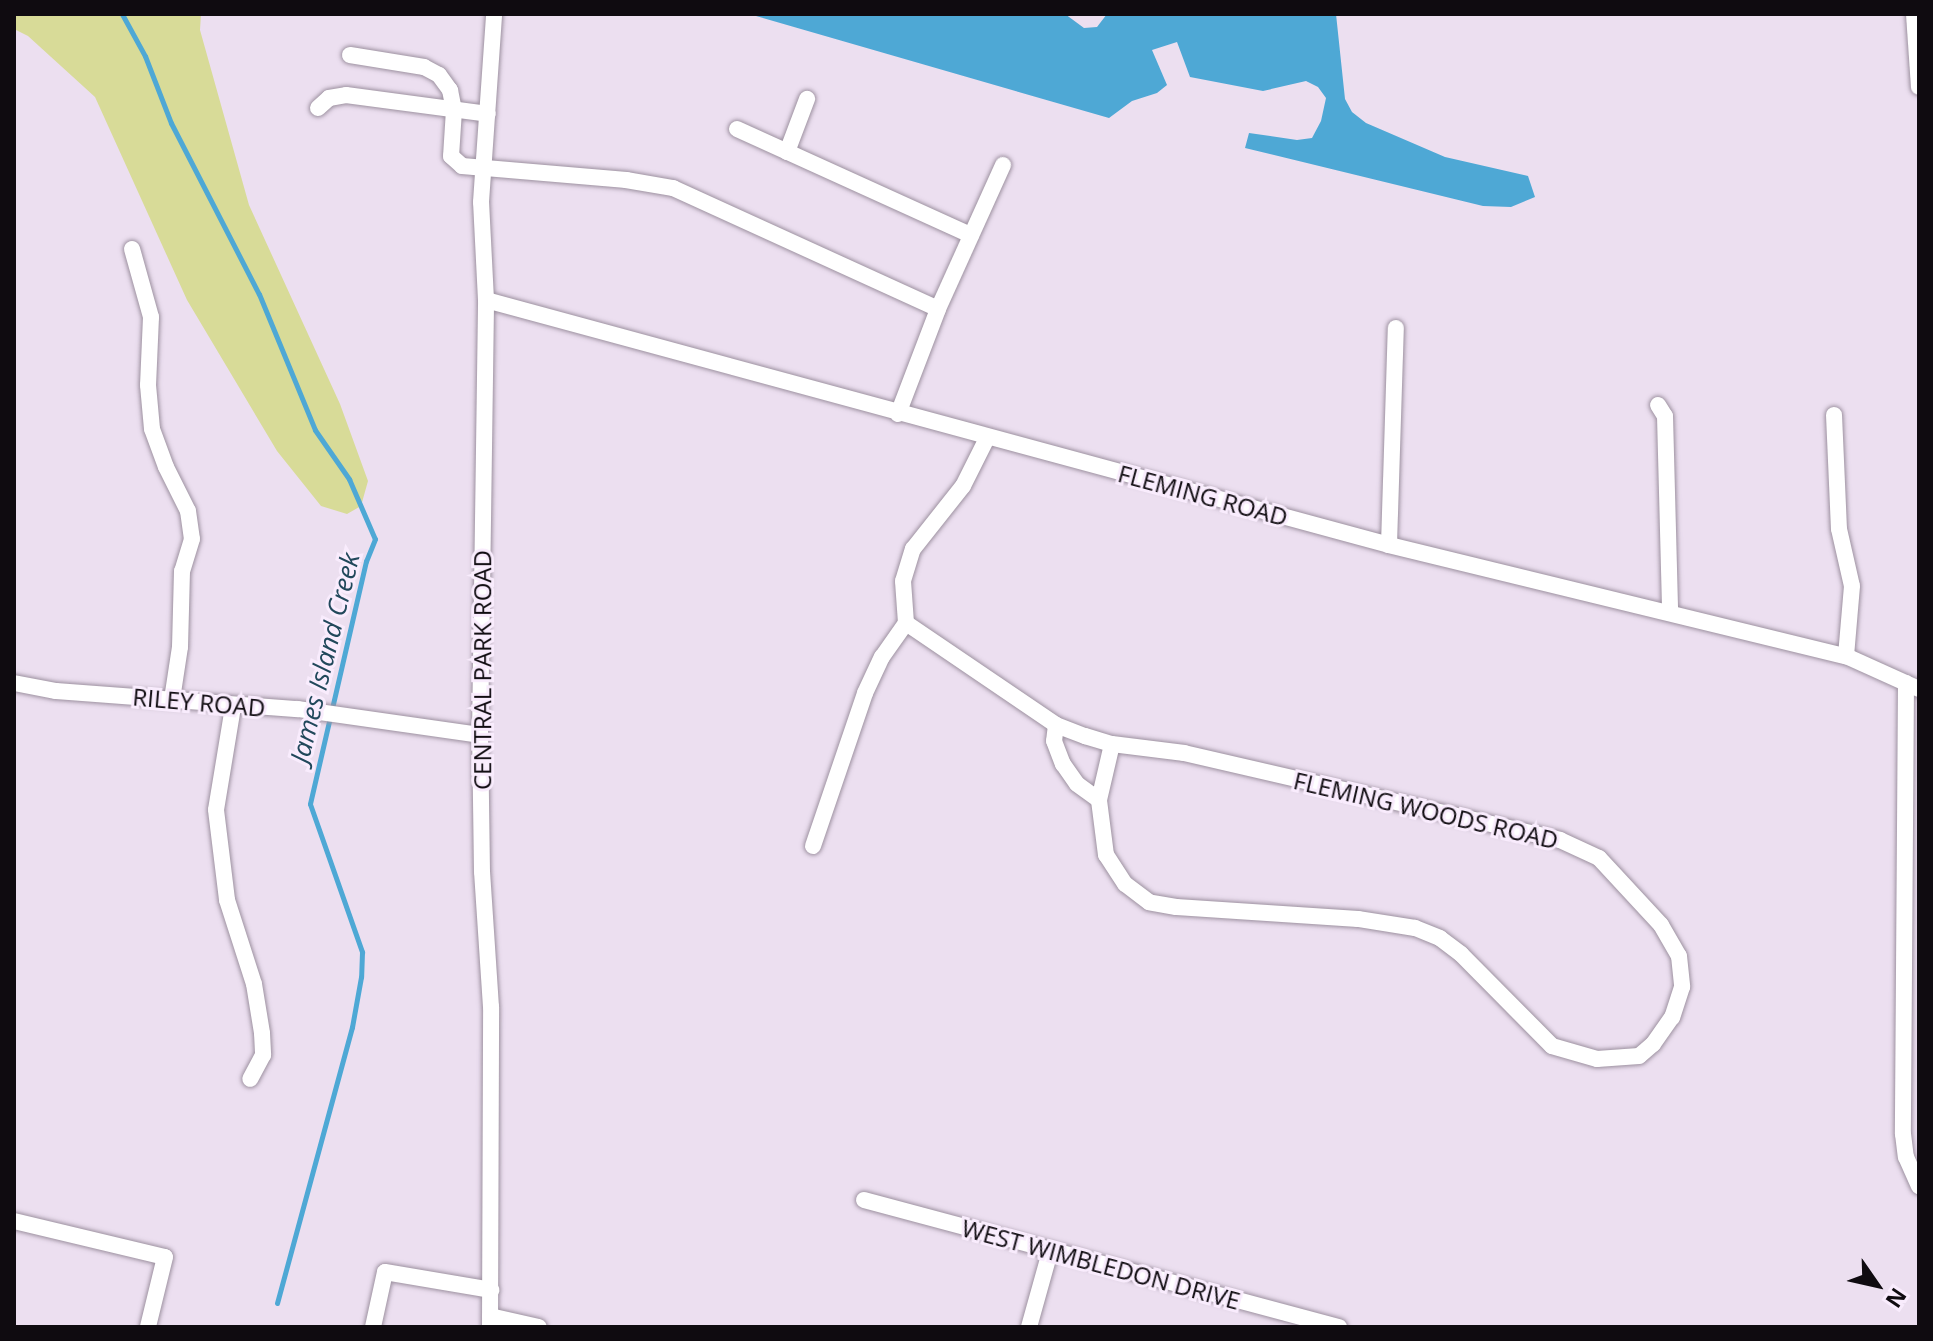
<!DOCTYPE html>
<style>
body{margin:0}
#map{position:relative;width:1933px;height:1341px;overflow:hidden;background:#ecdff0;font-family:"Open Sans",sans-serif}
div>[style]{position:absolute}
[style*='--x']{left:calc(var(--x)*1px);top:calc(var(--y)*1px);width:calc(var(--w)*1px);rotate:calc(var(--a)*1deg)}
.green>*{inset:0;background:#d8db98}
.water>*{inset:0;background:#4ea8d5}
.stream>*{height:5px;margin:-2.5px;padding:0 2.5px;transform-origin:2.5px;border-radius:2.5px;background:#4ea8d5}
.roads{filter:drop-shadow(0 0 2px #9d91a0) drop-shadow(0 0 2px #9d91a0)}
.minor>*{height:16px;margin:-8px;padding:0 8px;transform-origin:8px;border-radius:8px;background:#fff}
span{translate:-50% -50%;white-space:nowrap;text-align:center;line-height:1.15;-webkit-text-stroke:6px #f9ecfd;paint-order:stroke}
.street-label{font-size:24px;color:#0f0b10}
.water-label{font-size:26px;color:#21485b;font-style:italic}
.frame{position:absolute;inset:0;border:16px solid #0f0b10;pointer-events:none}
.north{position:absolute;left:1837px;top:1245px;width:80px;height:80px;-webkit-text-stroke:6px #f9ecfd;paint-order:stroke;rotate:124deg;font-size:22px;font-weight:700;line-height:32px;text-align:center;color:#0f0b10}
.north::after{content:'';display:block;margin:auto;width:28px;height:36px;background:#0f0b10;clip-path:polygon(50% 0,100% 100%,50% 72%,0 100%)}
</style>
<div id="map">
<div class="green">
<i style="clip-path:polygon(14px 14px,201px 14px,200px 30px,249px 205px,340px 404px,368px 481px,361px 506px,347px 514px,321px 506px,277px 451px,187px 300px,95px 97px,28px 36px,14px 29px)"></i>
</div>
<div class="water">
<i style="clip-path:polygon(749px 14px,1065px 14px,1084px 28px,1097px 27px,1107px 14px,1336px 14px,1345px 99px,1352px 112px,1366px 123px,1445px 157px,1528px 176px,1535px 197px,1511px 207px,1483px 206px,1245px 148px,1249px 133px,1297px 140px,1312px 138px,1321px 121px,1326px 98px,1318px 87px,1306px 81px,1263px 91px,1190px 77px,1177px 42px,1152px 50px,1167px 85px,1157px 93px,1132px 101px,1109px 118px)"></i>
</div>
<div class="stream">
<i style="--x:122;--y:14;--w:48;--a:61.3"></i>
<i style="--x:145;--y:56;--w:72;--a:68.8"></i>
<i style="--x:171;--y:123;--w:192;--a:62.8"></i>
<i style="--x:259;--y:294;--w:147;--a:67.6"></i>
<i style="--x:315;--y:430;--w:60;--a:55.2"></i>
<i style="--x:349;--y:479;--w:65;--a:66.6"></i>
<i style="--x:375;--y:539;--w:24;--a:112"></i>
<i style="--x:366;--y:561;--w:249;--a:103"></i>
<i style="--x:310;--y:804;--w:157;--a:70.6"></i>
<i style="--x:362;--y:952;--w:25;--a:92"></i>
<i style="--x:361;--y:977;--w:51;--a:100.2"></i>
<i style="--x:352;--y:1027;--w:286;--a:105.2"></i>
</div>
<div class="roads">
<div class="minor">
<i style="--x:1914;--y:14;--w:73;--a:86.1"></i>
<i style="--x:350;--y:55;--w:75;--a:9.2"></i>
<i style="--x:424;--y:67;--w:17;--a:28"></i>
<i style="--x:439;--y:75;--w:19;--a:54"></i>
<i style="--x:450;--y:90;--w:20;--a:79"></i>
<i style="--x:454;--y:110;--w:46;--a:93.7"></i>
<i style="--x:451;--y:156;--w:15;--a:42"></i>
<i style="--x:462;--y:166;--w:165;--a:4.9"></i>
<i style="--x:626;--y:180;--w:48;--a:9.7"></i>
<i style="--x:673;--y:188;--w:291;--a:24.5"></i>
<i style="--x:318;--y:108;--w:15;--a:-42"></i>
<i style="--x:329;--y:98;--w:17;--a:-10"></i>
<i style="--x:346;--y:95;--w:143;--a:7.6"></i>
<i style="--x:737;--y:129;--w:257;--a:24.4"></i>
<i style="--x:787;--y:152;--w:57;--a:-69.3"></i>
<i style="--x:132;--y:249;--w:71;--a:74.4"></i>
<i style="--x:151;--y:317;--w:68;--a:92.5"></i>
<i style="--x:148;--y:385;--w:44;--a:84.8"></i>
<i style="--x:152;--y:429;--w:40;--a:69.8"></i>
<i style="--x:166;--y:467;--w:49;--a:63.4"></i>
<i style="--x:188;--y:511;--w:28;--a:82"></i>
<i style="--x:192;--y:539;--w:34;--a:107"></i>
<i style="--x:182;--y:571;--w:76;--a:91.5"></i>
<i style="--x:180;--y:647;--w:53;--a:98.7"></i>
<i style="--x:486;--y:300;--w:936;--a:15.18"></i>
<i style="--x:1389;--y:545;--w:470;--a:13.7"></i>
<i style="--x:1846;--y:656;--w:80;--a:24.3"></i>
<i style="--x:1658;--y:405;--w:13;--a:58"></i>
<i style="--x:1665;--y:416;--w:197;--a:88.5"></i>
<i style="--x:898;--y:414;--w:112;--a:-69.1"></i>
<i style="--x:938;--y:309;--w:158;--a:-65.7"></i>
<i style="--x:1834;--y:415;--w:114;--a:87.5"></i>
<i style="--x:1839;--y:529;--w:58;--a:77.2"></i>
<i style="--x:1852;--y:586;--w:70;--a:94.9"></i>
<i style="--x:1389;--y:545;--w:217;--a:-88.2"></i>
<i style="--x:906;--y:623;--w:181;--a:34.2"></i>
<i style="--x:1056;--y:725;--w:31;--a:21"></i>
<i style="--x:1085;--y:736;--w:28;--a:17"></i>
<i style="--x:1112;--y:744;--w:73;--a:7.1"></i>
<i style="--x:1184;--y:753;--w:386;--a:13"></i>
<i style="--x:1560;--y:840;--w:43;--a:24.8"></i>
<i style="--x:1599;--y:858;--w:91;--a:47.2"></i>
<i style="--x:1661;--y:925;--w:36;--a:60"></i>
<i style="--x:1679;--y:956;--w:31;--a:84"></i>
<i style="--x:1682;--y:987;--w:32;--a:108"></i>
<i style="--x:1672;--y:1017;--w:33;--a:125"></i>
<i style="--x:1653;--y:1044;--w:18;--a:139"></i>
<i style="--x:1639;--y:1056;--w:42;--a:175.9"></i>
<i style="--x:1597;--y:1059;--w:47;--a:-163.9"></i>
<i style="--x:1552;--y:1046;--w:129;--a:-134.7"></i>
<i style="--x:1461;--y:954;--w:26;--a:-143"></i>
<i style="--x:1440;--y:938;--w:27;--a:-158"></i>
<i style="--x:1415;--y:928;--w:58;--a:-171"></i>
<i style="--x:1358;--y:919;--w:182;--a:-176.2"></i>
<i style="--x:1176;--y:907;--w:27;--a:-170"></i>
<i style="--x:1149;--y:902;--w:30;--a:-143"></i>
<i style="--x:1125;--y:884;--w:35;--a:-123"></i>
<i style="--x:1106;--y:855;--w:55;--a:-97.3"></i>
<i style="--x:1099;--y:800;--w:57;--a:-76.9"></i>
<i style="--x:14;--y:683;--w:43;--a:10.8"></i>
<i style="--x:56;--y:691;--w:243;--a:4.3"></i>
<i style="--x:298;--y:709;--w:184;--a:8.1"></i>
<i style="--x:1906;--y:683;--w:451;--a:90.4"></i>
<i style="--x:1903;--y:1134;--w:23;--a:83"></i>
<i style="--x:1906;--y:1157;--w:32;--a:66"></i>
<i style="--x:233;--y:707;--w:104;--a:99.4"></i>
<i style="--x:216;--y:810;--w:91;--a:83"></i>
<i style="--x:227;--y:900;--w:88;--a:72.2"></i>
<i style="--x:254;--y:984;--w:50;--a:80.7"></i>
<i style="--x:262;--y:1033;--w:22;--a:87"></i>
<i style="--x:263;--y:1055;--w:27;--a:118"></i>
<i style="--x:1056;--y:725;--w:16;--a:97"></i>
<i style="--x:1054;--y:741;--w:25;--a:69"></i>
<i style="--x:1063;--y:764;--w:24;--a:55"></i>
<i style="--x:1077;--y:784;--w:27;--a:36"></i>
<i style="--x:813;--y:846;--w:162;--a:-71.2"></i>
<i style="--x:865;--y:693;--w:40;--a:-65"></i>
<i style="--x:882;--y:657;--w:42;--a:-54.8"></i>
<i style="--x:906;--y:623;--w:42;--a:-94.1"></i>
<i style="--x:903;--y:581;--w:34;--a:-73"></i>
<i style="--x:913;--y:549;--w:80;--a:-51.6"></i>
<i style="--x:963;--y:486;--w:54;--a:-63.4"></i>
<i style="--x:864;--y:1200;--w:492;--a:15"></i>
<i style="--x:14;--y:1221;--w:155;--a:13.4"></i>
<i style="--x:165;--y:1257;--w:72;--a:103.7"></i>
<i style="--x:490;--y:1316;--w:50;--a:12.7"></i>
<i style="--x:373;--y:1327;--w:56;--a:-77.7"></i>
<i style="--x:385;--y:1272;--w:108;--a:9.6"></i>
<i style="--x:490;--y:1327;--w:320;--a:-89.8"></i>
<i style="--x:491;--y:1007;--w:135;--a:-93.8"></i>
<i style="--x:482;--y:872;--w:137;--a:-90.8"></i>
<i style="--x:480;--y:735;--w:435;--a:-89.2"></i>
<i style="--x:486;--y:300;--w:98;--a:-92.9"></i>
<i style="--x:481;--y:202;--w:188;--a:-86"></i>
<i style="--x:1029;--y:1327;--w:78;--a:-74.4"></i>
</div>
</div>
<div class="street-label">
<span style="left:1203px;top:495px;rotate:15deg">FLEMING ROAD</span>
<span style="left:482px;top:670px;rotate:-90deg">CENTRAL PARK ROAD</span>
<span style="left:199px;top:702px;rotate:5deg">RILEY ROAD</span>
<span style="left:1426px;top:810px;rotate:13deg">FLEMING WOODS ROAD</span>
<span style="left:1101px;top:1264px;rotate:15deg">WEST WIMBLEDON DRIVE</span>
</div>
<div class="water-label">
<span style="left:325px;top:658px;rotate:-76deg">James Island Creek</span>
</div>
<div class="frame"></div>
<div class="north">N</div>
</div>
